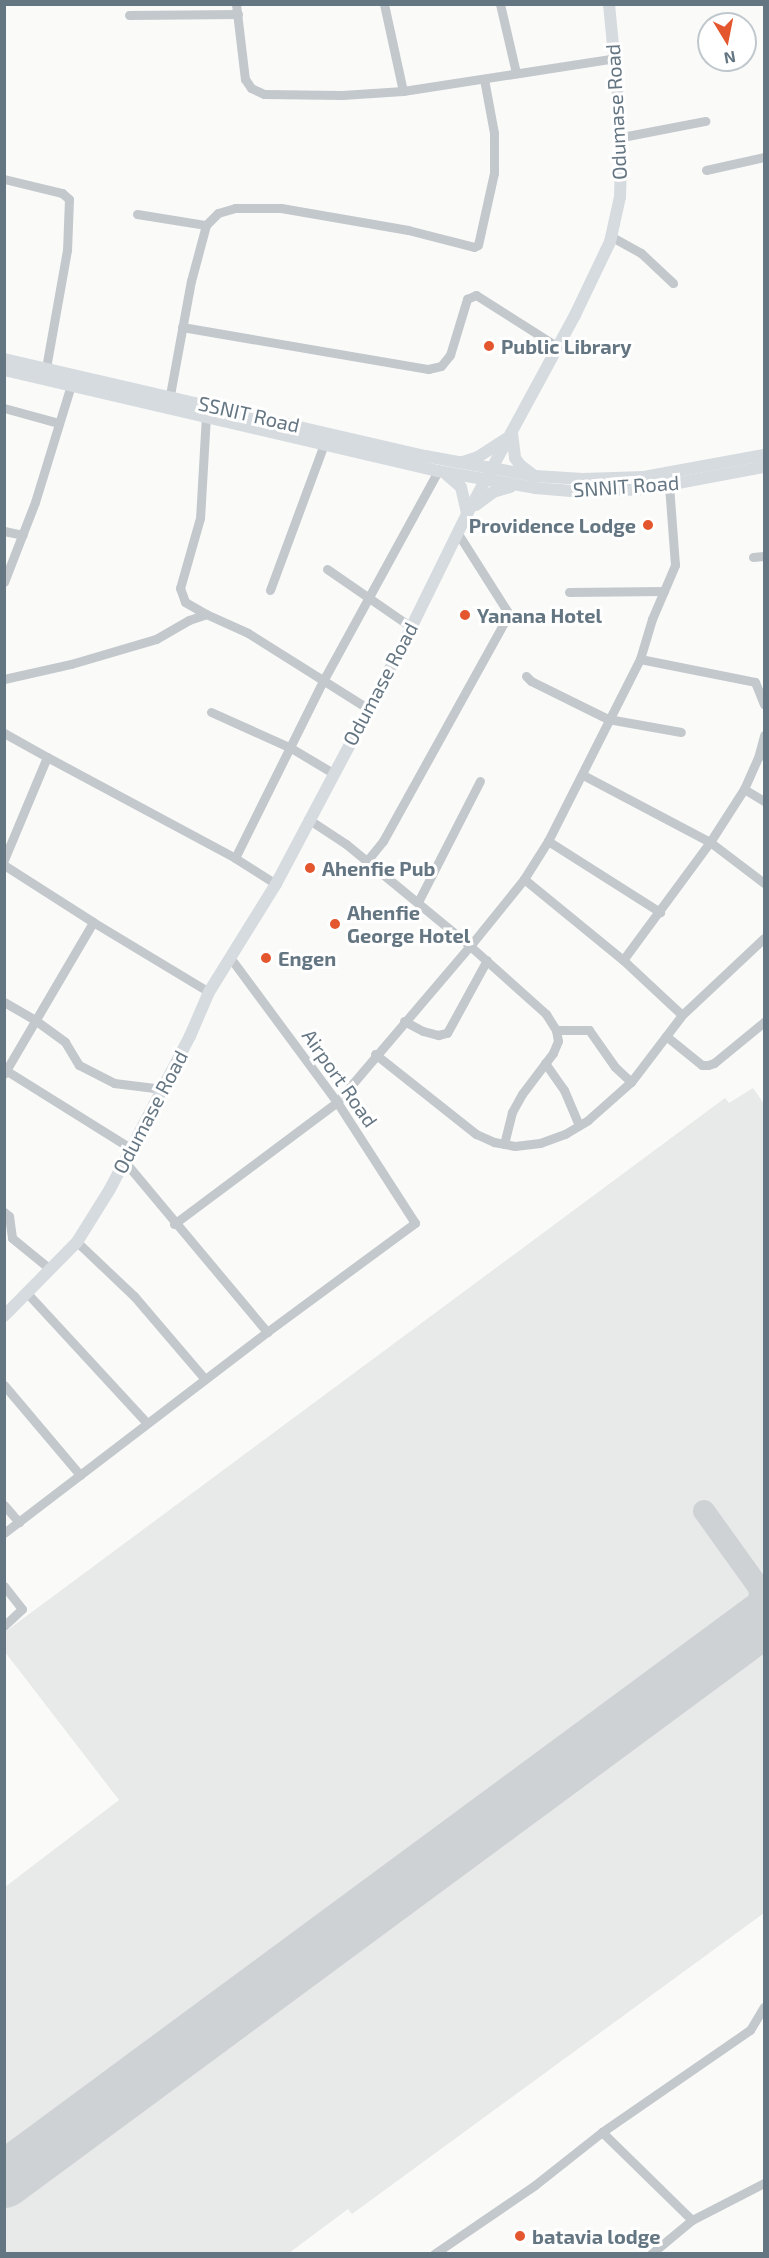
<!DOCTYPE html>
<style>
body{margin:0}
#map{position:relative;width:769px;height:2258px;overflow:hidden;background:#fafaf8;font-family:"Exo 2",sans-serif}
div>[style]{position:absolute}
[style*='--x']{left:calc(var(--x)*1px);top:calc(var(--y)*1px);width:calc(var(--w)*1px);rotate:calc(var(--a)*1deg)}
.built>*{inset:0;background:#e8e9e9}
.taxiway>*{height:22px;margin:-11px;padding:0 11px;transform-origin:11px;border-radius:11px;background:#ced2d4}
.runway>*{height:56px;margin:-28px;padding:0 28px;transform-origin:28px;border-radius:28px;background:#ced2d4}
.street>*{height:9px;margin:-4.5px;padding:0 4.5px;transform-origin:4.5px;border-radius:4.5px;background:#c3c8cc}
.secondary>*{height:12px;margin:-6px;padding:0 6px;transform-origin:6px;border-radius:6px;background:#d6dbdf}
.dots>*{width:16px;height:16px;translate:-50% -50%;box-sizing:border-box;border:3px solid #fff;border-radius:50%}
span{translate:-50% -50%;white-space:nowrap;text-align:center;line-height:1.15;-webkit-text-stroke:6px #fff;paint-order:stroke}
.street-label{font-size:20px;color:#657683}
.poi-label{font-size:20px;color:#657683;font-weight:700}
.left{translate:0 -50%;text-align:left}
.right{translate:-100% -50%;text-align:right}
.frame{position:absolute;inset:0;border:6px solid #657683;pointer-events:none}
.north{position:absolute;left:697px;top:12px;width:60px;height:60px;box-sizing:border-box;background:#fff;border:2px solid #c1c8cd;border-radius:50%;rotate:170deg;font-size:16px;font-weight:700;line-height:24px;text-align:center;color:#657683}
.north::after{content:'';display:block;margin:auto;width:21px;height:27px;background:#e4572e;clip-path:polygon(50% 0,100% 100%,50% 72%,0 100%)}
</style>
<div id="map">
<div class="built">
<i style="clip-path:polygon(753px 1088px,764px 1104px,764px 1913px,352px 2214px,348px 2209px,289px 2253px,5px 2253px,5px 1887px,119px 1800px,5px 1652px,5px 1632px,725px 1098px,729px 1103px)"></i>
</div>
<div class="taxiway">
<i style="--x:704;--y:1511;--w:96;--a:54.3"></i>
<i style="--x:760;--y:1589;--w:19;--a:93"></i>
<i style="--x:759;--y:1608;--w:24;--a:114"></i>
</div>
<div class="runway">
<i style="--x:4;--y:2180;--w:945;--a:-36.43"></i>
</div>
<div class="street">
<i style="--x:236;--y:4;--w:76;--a:83.2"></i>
<i style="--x:245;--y:79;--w:11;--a:56"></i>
<i style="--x:251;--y:88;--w:14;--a:25"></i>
<i style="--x:264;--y:94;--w:78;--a:0.7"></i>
<i style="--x:342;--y:95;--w:61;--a:-3.8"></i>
<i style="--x:403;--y:91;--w:215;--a:-8.8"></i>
<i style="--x:384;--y:4;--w:89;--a:77.7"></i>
<i style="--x:500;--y:4;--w:71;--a:76.9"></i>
<i style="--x:129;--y:15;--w:109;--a:-0.5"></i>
<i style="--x:622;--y:137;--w:85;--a:-10.9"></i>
<i style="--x:706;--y:170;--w:59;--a:-12.6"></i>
<i style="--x:4;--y:179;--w:60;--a:13.6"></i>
<i style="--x:62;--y:193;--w:9;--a:41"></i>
<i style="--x:69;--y:199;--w:51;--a:92.2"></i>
<i style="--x:67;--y:250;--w:120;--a:100.1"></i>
<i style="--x:137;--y:214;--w:70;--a:9.1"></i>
<i style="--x:612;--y:237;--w:33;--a:29"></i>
<i style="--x:641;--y:253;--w:44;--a:43.2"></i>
<i style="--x:182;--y:327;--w:250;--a:9.7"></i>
<i style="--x:428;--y:369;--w:13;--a:-13"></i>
<i style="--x:441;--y:366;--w:14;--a:-51"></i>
<i style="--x:450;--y:355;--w:59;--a:-73.1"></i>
<i style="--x:467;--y:299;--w:10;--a:-24"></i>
<i style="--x:476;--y:295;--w:97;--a:32.4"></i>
<i style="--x:170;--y:395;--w:116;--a:-79.6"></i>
<i style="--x:191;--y:281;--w:58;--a:-75"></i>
<i style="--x:206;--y:225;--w:17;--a:-45"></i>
<i style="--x:218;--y:213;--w:18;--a:-16"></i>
<i style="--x:235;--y:208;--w:46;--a:0"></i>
<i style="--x:281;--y:208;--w:129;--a:9.8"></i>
<i style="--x:408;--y:230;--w:68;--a:14.4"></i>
<i style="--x:474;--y:247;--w:4;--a:-27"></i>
<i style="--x:478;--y:245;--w:74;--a:-77.5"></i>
<i style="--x:494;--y:173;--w:40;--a:-90"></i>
<i style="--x:494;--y:133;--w:55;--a:-100.5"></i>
<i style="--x:4;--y:408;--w:57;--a:15.3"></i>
<i style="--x:206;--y:415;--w:103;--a:93.3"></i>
<i style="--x:200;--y:518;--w:73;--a:105.9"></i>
<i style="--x:180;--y:588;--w:15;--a:70"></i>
<i style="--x:185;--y:602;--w:24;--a:30"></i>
<i style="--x:4;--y:531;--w:19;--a:12"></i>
<i style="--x:753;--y:557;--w:11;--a:-5"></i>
<i style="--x:327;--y:569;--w:102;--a:34.6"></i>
<i style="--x:4;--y:582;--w:86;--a:-68.8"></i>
<i style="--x:35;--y:502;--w:122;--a:-72.9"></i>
<i style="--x:270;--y:590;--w:156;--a:-69.7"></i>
<i style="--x:569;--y:592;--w:95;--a:-0.6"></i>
<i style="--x:640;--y:659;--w:117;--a:11.3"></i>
<i style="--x:755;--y:682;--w:24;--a:68"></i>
<i style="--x:526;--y:676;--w:7;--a:45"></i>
<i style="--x:531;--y:681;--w:86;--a:26.3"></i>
<i style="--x:608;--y:719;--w:74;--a:10.1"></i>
<i style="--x:4;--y:679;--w:69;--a:-12.6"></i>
<i style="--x:71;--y:664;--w:89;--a:-16.4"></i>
<i style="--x:156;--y:639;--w:38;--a:-30"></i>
<i style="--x:189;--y:620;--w:18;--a:-19"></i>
<i style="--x:206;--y:614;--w:46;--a:24.3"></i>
<i style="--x:248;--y:633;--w:141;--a:32.2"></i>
<i style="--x:211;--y:712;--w:88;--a:24.2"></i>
<i style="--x:291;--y:748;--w:49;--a:30.8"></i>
<i style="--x:4;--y:733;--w:49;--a:29.2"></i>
<i style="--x:47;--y:757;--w:112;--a:112.7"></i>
<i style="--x:47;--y:757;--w:213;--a:28.2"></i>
<i style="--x:235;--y:858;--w:49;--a:32.4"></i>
<i style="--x:583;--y:775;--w:144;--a:27.8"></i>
<i style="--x:710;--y:842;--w:68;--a:37.2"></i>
<i style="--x:744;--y:789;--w:23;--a:31"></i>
<i style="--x:308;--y:819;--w:45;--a:33.3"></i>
<i style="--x:346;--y:844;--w:161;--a:39.4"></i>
<i style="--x:470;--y:946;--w:86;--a:-51.1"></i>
<i style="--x:524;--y:879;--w:45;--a:-57.7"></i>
<i style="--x:548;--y:841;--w:204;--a:-63.2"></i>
<i style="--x:640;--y:659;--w:42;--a:-73.3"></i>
<i style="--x:652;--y:619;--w:59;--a:-66.9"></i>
<i style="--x:675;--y:565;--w:79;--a:-94.3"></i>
<i style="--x:548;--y:841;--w:133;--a:32.4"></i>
<i style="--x:235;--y:858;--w:198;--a:-63.6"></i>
<i style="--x:323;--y:681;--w:239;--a:-61.3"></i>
<i style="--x:366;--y:862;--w:27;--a:-51"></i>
<i style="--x:383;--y:841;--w:260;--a:-61"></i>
<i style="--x:509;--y:614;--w:97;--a:-122.4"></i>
<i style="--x:4;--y:865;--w:106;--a:32.6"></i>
<i style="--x:93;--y:922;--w:135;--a:31.1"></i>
<i style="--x:418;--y:902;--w:136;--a:-62.9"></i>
<i style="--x:623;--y:960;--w:147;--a:-53.6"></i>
<i style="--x:710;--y:842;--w:63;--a:-57.3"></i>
<i style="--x:744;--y:789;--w:34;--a:-66"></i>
<i style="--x:758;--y:758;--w:24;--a:-75"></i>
<i style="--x:4;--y:1002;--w:36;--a:30"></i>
<i style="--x:35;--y:1020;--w:37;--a:36"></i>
<i style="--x:65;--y:1042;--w:27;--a:59"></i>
<i style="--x:79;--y:1065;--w:39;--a:27"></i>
<i style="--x:114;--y:1083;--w:49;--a:7"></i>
<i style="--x:682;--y:1015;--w:112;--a:-43.2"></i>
<i style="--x:404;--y:1021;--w:21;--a:28"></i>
<i style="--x:423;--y:1031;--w:16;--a:15"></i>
<i style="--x:438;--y:1035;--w:9;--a:-13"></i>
<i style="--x:447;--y:1033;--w:83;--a:-61.3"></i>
<i style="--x:556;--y:1030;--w:33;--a:0"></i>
<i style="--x:589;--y:1030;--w:45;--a:54.9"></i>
<i style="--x:615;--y:1067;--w:22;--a:43"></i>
<i style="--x:666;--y:1036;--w:46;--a:38.9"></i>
<i style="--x:702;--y:1065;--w:6;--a:0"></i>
<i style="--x:708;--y:1065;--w:6;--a:-18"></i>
<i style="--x:714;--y:1063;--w:65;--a:-39.4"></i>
<i style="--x:375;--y:1054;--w:129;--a:38.4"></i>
<i style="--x:476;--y:1134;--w:20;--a:24"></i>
<i style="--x:494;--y:1142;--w:21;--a:11"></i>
<i style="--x:515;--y:1146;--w:25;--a:-7"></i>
<i style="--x:540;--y:1143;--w:27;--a:-20"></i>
<i style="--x:565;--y:1134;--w:27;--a:-31"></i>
<i style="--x:588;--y:1120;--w:57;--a:-41.5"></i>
<i style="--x:631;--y:1082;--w:84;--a:-52.7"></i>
<i style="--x:682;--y:1015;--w:81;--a:-137"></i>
<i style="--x:623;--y:960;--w:128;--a:-140.7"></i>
<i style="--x:545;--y:1063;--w:33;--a:55"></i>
<i style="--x:564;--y:1090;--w:38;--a:67"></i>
<i style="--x:7;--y:1071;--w:147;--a:32"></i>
<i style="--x:4;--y:1074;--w:176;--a:-59.6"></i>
<i style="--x:125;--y:1162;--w:222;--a:50.1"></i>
<i style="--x:4;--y:1212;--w:6;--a:39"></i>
<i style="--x:9;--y:1216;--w:22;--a:82"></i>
<i style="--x:12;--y:1238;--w:49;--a:39.2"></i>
<i style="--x:174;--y:1224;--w:204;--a:-36.8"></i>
<i style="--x:337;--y:1102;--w:205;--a:-49.6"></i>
<i style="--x:470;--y:946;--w:102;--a:41.8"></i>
<i style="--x:546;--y:1014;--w:19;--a:58"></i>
<i style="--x:556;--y:1030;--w:11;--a:80"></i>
<i style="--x:558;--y:1041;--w:13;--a:113"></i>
<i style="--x:553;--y:1053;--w:51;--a:127.1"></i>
<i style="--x:522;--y:1094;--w:21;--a:119"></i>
<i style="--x:512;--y:1112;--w:33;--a:104"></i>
<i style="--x:77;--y:1242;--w:79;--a:43.5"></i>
<i style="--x:134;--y:1296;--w:109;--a:49.5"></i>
<i style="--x:27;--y:1293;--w:177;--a:47.3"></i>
<i style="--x:4;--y:1385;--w:118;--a:49.8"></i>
<i style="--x:4;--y:1505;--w:23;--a:49"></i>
<i style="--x:4;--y:1533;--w:331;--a:-37.4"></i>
<i style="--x:267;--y:1332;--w:184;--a:-36.4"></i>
<i style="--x:415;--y:1223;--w:144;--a:-122.8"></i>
<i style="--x:337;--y:1102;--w:178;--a:-126.5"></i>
<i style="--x:4;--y:1586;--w:29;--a:52"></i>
<i style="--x:22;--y:1609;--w:25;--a:137"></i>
<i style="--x:602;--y:2132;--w:126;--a:44.4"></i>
<i style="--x:434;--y:2254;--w:122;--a:-34.3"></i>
<i style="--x:535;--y:2185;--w:85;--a:-38.3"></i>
<i style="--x:602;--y:2132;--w:180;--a:-34.6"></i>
<i style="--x:750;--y:2030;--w:27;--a:-59"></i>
<i style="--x:651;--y:2254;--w:53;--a:-39.7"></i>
<i style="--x:692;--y:2220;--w:81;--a:-27.2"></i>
</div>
<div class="secondary">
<i style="--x:4;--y:359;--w:432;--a:13"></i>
<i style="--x:425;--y:456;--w:112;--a:10.3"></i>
<i style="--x:535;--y:476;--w:48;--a:3.6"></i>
<i style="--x:583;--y:479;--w:61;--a:-1.9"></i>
<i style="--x:644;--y:477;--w:122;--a:-10.4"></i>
<i style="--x:4;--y:370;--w:446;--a:13.1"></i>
<i style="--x:438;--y:471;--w:98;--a:9.9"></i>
<i style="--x:535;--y:488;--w:48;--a:4.8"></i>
<i style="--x:583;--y:492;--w:63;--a:-2.7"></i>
<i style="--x:646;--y:489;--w:120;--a:-10.6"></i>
<i style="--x:512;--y:433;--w:25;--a:83"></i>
<i style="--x:515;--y:458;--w:9;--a:54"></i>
<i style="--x:520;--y:465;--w:15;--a:37"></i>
<i style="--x:463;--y:462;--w:16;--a:-18"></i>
<i style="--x:478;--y:457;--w:33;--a:-33"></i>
<i style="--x:447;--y:475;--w:18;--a:41"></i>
<i style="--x:461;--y:487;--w:28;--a:77"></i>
<i style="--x:476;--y:505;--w:21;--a:-37"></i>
<i style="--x:493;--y:492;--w:18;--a:-16"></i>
<i style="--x:4;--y:1316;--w:104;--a:-45.4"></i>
<i style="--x:77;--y:1242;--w:62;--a:-58.1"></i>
<i style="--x:110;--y:1189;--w:173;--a:-62.4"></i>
<i style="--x:190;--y:1036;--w:48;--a:-66.6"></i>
<i style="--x:209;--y:992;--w:127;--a:-58.2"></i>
<i style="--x:276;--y:884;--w:276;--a:-62.1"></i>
<i style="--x:405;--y:640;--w:140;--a:-63.8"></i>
<i style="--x:467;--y:514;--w:226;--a:-61.5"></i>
<i style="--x:575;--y:315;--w:81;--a:-64.4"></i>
<i style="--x:610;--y:242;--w:46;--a:-77.5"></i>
<i style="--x:620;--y:197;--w:60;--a:-88.1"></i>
<i style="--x:622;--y:137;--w:134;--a:-95.6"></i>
</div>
<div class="dots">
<i style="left:489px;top:346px;background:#e4572e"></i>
<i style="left:648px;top:525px;background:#e4572e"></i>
<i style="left:465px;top:615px;background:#e4572e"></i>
<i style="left:310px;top:868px;background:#e4572e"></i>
<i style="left:335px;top:924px;background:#e4572e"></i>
<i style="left:266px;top:958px;background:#e4572e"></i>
<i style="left:520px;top:2236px;background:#e4572e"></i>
</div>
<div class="street-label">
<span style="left:616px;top:112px;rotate:-93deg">Odumase Road</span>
<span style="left:249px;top:414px;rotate:13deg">SSNIT Road</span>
<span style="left:626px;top:486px;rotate:-4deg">SNNIT Road</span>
<span style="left:380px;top:684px;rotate:-62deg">Odumase Road</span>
<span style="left:340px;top:1078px;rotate:55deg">Airport Road</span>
<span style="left:150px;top:1112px;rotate:-62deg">Odumase Road</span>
</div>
<div class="poi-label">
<span class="left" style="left:501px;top:346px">Public Library</span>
<span class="right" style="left:636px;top:525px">Providence Lodge</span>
<span class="left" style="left:477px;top:615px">Yanana Hotel</span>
<span class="left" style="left:322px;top:868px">Ahenfie Pub</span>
<span class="left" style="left:347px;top:924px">Ahenfie<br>George Hotel</span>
<span class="left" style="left:278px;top:958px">Engen</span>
<span class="left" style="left:532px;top:2236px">batavia lodge</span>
</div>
<div class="frame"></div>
<div class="north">N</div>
</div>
